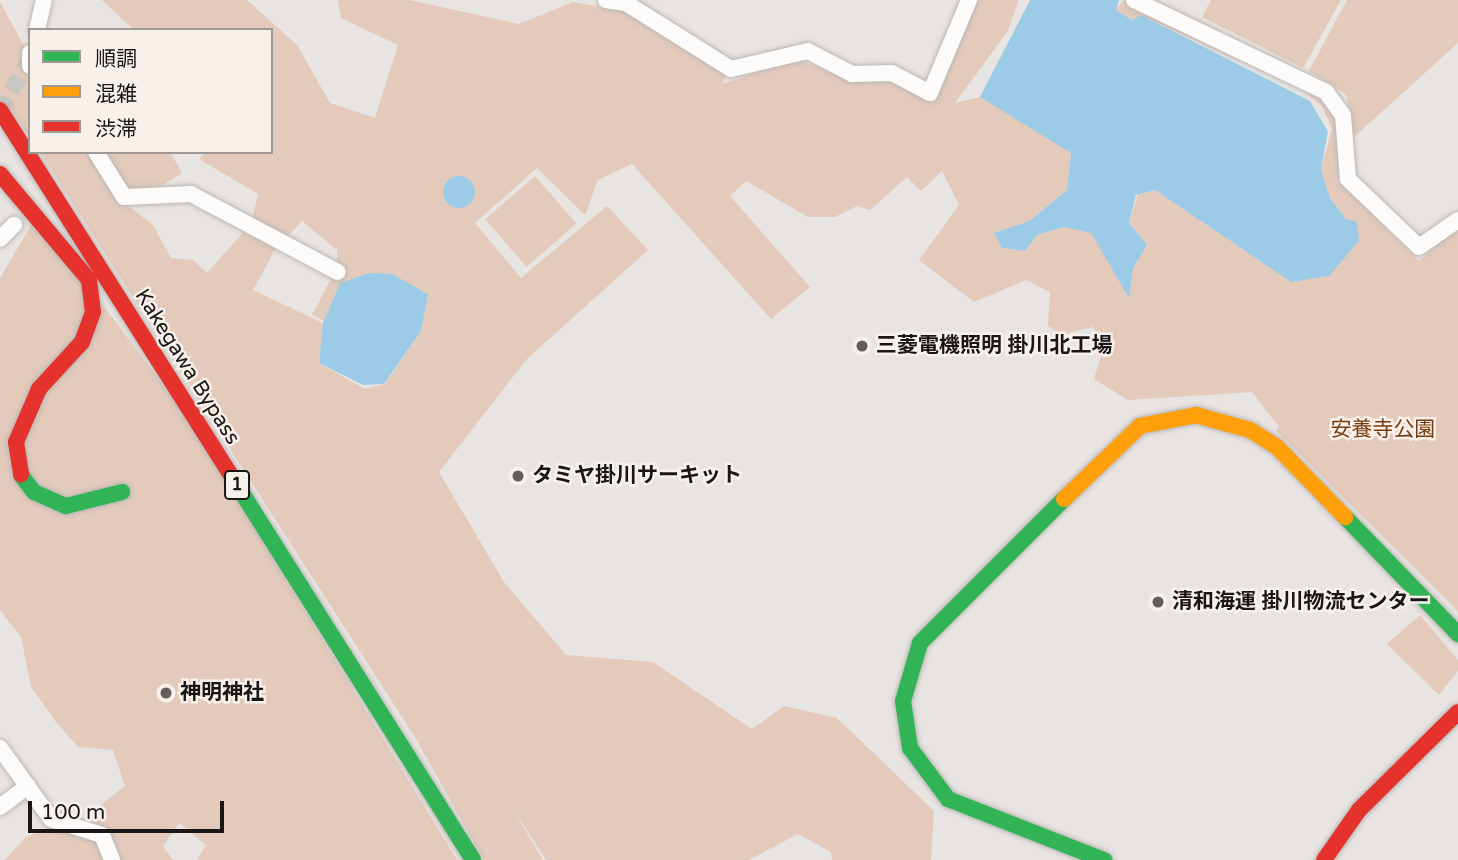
<!DOCTYPE html>
<meta charset="utf-8">
<style>
body{margin:0}
#map{position:relative;width:1458px;height:860px;overflow:hidden;background:#e8e4e1;font-family:"Varela Round","Noto Sans JP",sans-serif}
div>[style]{position:absolute}
[style*='--x']{left:calc(var(--x)*1px);top:calc(var(--y)*1px);width:calc(var(--w)*1px);rotate:calc(var(--a)*1deg)}
.green>*{inset:0;background:#e3cabb;transform-origin:0 0}
.water>*{inset:0;background:#9ccbe7}
.round{border-radius:50%}
.street-tunnel>*{height:16px;margin-top:-8px;transform-origin:0;background:repeating-linear-gradient(90deg,#c9c5c2 0 16px,transparent 0 24px)}
.roads{filter:drop-shadow(0 0 2px #bab7b5) drop-shadow(0 0 2px #bab7b5)}
.street>*{height:16px;margin:-8px;padding:0 8px;transform-origin:8px;border-radius:8px;background:#fcfbfa}
.fast>*{height:16px;margin:-8px;padding:0 8px;transform-origin:8px;border-radius:8px;background:#30b455}
.slow>*{height:16px;margin:-8px;padding:0 8px;transform-origin:8px;border-radius:8px;background:#ff9f0a}
.jam>*{height:16px;margin:-8px;padding:0 8px;transform-origin:8px;border-radius:8px;background:#e5322d}
.dots>*{width:19px;height:19px;translate:-50% -50%;box-sizing:border-box;border:4px solid #f8f0eb;border-radius:50%}
span{translate:-50% -50%;white-space:nowrap;text-align:center;line-height:1.15;-webkit-text-stroke:5px #f8f0eb;paint-order:stroke}
.shield-label span{padding:2px 5px;background:#f8f0eb;border:2px solid;border-radius:5px;-webkit-text-stroke-width:0}
.shield-label{font-size:19px;color:#191615;font-weight:700}
.poi-label{font-size:21px;color:#191615;font-weight:700}
.left{translate:0 -50%;text-align:left}
.street-label{font-size:21px;color:#191615}
.park-label{font-size:21px;color:#763c0f}
.legend{position:absolute;left:28px;top:28px;width:245px;height:126px;box-sizing:border-box;background:#f8f0eb;border:2px solid #9f9995;margin:0;padding:9px 12px;list-style:none;font-size:21px;color:#191615}
.legend li{display:flex;align-items:center;gap:14px;height:35px}
.legend b{width:35px;border:2px solid #9f9995}
.scale{position:absolute;left:28px;top:801px;width:196px;height:32px;box-sizing:border-box;border:4px solid #191615;border-top:0;padding-left:9px;font-size:21px;line-height:24px;white-space:nowrap;color:#191615;-webkit-text-stroke:5px #f8f0eb;paint-order:stroke}
</style>
<div id="map">
<div class="green">
<i style="clip-path:polygon(102px 0,247px 0,297px 45px,330px 103px,375px 118px,398px 45px,341px 18px,338px 0,409px 0,519px 24px,573px 2px,622px 11px,726px 76px,722px 84px,799px 59px,848px 81px,895px 77px,931px 102px,974px 0,1019px 0,1007px 32px,955px 103px,980px 97px,1051px 135px,1071px 154px,1067px 190px,1029px 221px,995px 233px,1037px 235px,1065px 227px,1091px 233px,1133px 268px,1147px 245px,1129px 223px,1138px 194px,1155px 190px,1291px 282px,1329px 275px,1359px 240px,1330px 198px,1321px 169px,1332px 129px,1322px 106px,1300px 88px,1141px 15px,1132px 20px,1115px 10px,1125px 0,1324px 95px,1339px 120px,1338px 181px,1419px 261px,1458px 226px,1458px 611px,1276px 431px,1279px 427px,1252px 392px,1128px 400px,1094px 379px,1104px 346px,1093px 327px,1061px 335px,1048px 326px,1050px 292px,1026px 280px,974px 302px,919px 260px,959px 205px,942px 171px,921px 191px,907px 177px,870px 210px,857px 206px,835px 217px,808px 217px,746px 181px,730px 196px,810px 287px,771px 319px,632px 164px,598px 180px,585px 215px,537px 168px,475px 223px,521px 278px,607px 206px,648px 250px,526px 360px,439px 472px,504px 582px,566px 655px,653px 662px,752px 729px,784px 706px,837px 718px,934px 811px,931px 860px,832px 860px,831px 852px,798px 834px,749px 860px,546px 860px,510px 804px,543px 860px,484px 860px,416px 739px,40px 152px,91px 152px,121px 200px,153px 225px,171px 258px,193px 260px,207px 273px,246px 229px,277px 246px,253px 290px,323px 323px,319px 363px,365px 389px,385px 384px,421px 331px,427px 293px,396px 277px,369px 273px,340px 283px,324px 321px,312px 315px,337px 267px,337px 250px,302px 221px,287px 237px,252px 221px,258px 194px,199px 159px,205px 152px,271px 152px,271px 30px,134px 30px)"></i>
<i style="clip-path:polygon(1211px 0,1341px 0,1303px 68px,1202px 17px)"></i>
<i style="clip-path:polygon(1347px 0,1458px 0,1458px 43px,1354px 137px,1346px 94px,1309px 71px)"></i>
<i style="clip-path:polygon(0 2px,28px 53px,21px 68px,30px 69px,30px 138px,0 93px)"></i>
<i style="clip-path:polygon(102px 152px,170px 152px,182px 173px,140px 199px,124px 189px)"></i>
<i style="left:535px;top:176px;width:63px;height:66px;rotate:49deg"></i>
<i style="clip-path:polygon(31px 225px,82px 277px,186px 416px,457px 860px,197px 860px,206px 845px,179px 823px,163px 846px,173px 860px,5px 860px,25px 838px,61px 822px,92px 829px,101px 805px,125px 786px,113px 750px,78px 747px,56px 722px,31px 687px,21px 637px,0 610px,0 278px)"></i>
<i style="clip-path:polygon(1420px 615px,1458px 660px,1458px 671px,1439px 695px,1387px 644px)"></i>
</div>
<div class="water">
<i style="clip-path:polygon(1030px 0,1119px 0,1116px 10px,1132px 20px,1141px 15px,1310px 101px,1328px 132px,1321px 169px,1330px 198px,1346px 219px,1357px 222px,1359px 241px,1329px 276px,1291px 282px,1155px 190px,1136px 195px,1129px 223px,1147px 245px,1133px 268px,1129px 298px,1091px 233px,1064px 227px,1037px 235px,1025px 251px,1002px 248px,994px 233px,1029px 221px,1067px 190px,1071px 153px,980px 97px)"></i>
<i class="round" style="left:443px;top:176px;width:32px;height:32px"></i>
<i style="clip-path:polygon(369px 273px,392px 274px,428px 294px,421px 331px,384px 384px,363px 385px,319px 363px,323px 323px,340px 283px)"></i>
</div>
<div class="street-tunnel">
<i style="--x:0;--y:112;--w:56;--a:-61.1"></i>
</div>
<div class="roads">
<div class="street">
<i style="--x:606;--y:0;--w:20;--a:9"></i>
<i style="--x:626;--y:3;--w:124;--a:32.2"></i>
<i style="--x:731;--y:69;--w:79;--a:-13.2"></i>
<i style="--x:808;--y:51;--w:50;--a:27.6"></i>
<i style="--x:852;--y:74;--w:40;--a:-1.4"></i>
<i style="--x:892;--y:73;--w:43;--a:27.8"></i>
<i style="--x:930;--y:93;--w:101;--a:-67.2"></i>
<i style="--x:1134;--y:0;--w:213;--a:25.6"></i>
<i style="--x:1326;--y:92;--w:29;--a:54"></i>
<i style="--x:1343;--y:115;--w:64;--a:85.5"></i>
<i style="--x:1348;--y:179;--w:98;--a:43.8"></i>
<i style="--x:1419;--y:247;--w:47;--a:-34.7"></i>
<i style="--x:37;--y:30;--w:31;--a:-77"></i>
<i style="--x:30;--y:53;--w:13;--a:90"></i>
<i style="--x:96;--y:152;--w:53;--a:58.1"></i>
<i style="--x:124;--y:197;--w:67;--a:-2.6"></i>
<i style="--x:191;--y:194;--w:166;--a:28"></i>
<i style="--x:0;--y:239;--w:20;--a:-45"></i>
<i style="--x:0;--y:748;--w:87;--a:54.3"></i>
<i style="--x:51;--y:819;--w:53;--a:17.4"></i>
<i style="--x:102;--y:835;--w:27;--a:68"></i>
<i style="--x:0;--y:807;--w:35;--a:-37"></i>
</div>
<div class="fast">
<i style="--x:21;--y:475;--w:21;--a:53"></i>
<i style="--x:34;--y:492;--w:35;--a:24"></i>
<i style="--x:66;--y:506;--w:58;--a:-14"></i>
<i style="--x:237;--y:485;--w:443;--a:57.8"></i>
<i style="--x:1064;--y:499;--w:204;--a:135"></i>
<i style="--x:920;--y:643;--w:60;--a:106.3"></i>
<i style="--x:903;--y:701;--w:48;--a:81.5"></i>
<i style="--x:910;--y:748;--w:64;--a:53.3"></i>
<i style="--x:948;--y:799;--w:168;--a:21.4"></i>
<i style="--x:1345;--y:517;--w:163;--a:46"></i>
</div>
<div class="slow">
<i style="--x:1064;--y:499;--w:105;--a:-43.8"></i>
<i style="--x:1140;--y:426;--w:57;--a:-11.1"></i>
<i style="--x:1196;--y:415;--w:56;--a:15.5"></i>
<i style="--x:1250;--y:430;--w:32;--a:32"></i>
<i style="--x:1277;--y:447;--w:98;--a:45.8"></i>
</div>
<div class="jam">
<i style="--x:0;--y:110;--w:444;--a:57.7"></i>
<i style="--x:0;--y:174;--w:138;--a:50"></i>
<i style="--x:89;--y:280;--w:32;--a:83"></i>
<i style="--x:93;--y:312;--w:32;--a:110"></i>
<i style="--x:82;--y:342;--w:64;--a:132.5"></i>
<i style="--x:39;--y:389;--w:58;--a:113.5"></i>
<i style="--x:16;--y:442;--w:33;--a:81"></i>
<i style="--x:1324;--y:860;--w:61;--a:-55"></i>
<i style="--x:1359;--y:810;--w:139;--a:-44.7"></i>
</div>
</div>
<div class="dots">
<i style="left:862px;top:346px;background:#615e5c"></i>
<i style="left:518px;top:476px;background:#615e5c"></i>
<i style="left:1158px;top:602px;background:#615e5c"></i>
<i style="left:166px;top:693px;background:#615e5c"></i>
</div>
<div class="shield-label">
<span style="left:237px;top:485px">1</span>
</div>
<div class="poi-label">
<span class="left" style="left:876px;top:346px">三菱電機照明 掛川北工場</span>
<span class="left" style="left:532px;top:476px">タミヤ掛川サーキット</span>
<span class="left" style="left:1172px;top:602px">清和海運 掛川物流センター</span>
<span class="left" style="left:180px;top:693px">神明神社</span>
</div>
<div class="street-label">
<span style="left:187px;top:367px;rotate:58deg">Kakegawa Bypass</span>
</div>
<div class="park-label">
<span style="left:1383px;top:430px">安養寺公園</span>
</div>
<ul class="legend">
<li><b style="height:9px;background:#30b455"></b>順調</li>
<li><b style="height:9px;background:#ff9f0a"></b>混雑</li>
<li><b style="height:9px;background:#e5322d"></b>渋滞</li>
</ul>
<div class="scale">100 m</div>
</div>
